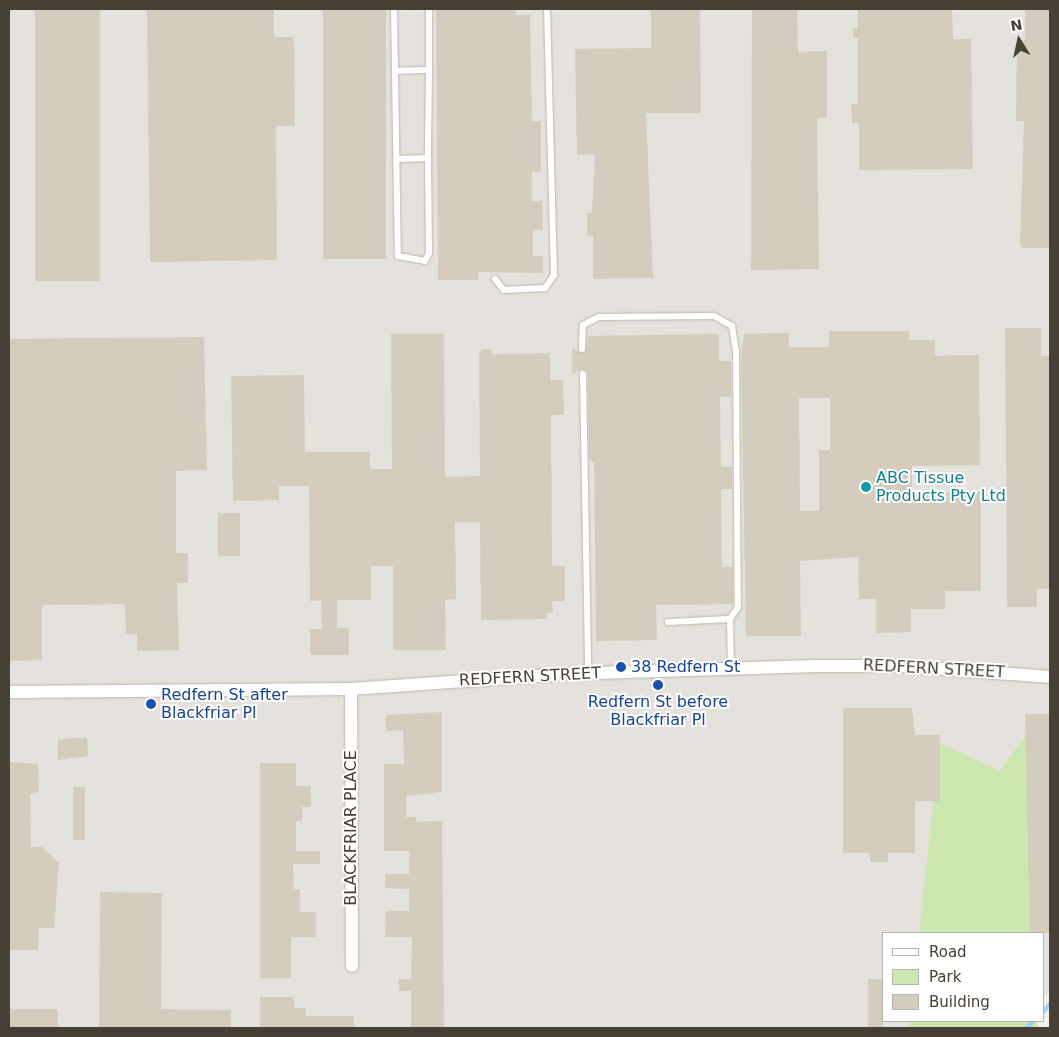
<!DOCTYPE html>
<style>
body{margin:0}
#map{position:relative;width:1059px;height:1037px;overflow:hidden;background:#f3f0e7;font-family:"DejaVu Sans",sans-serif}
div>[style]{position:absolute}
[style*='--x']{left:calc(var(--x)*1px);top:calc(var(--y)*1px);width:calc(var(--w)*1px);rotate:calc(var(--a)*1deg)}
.industrial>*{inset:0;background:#e5e1dc}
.green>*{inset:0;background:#cde7b0;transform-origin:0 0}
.stream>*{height:4px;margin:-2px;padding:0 2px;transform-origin:2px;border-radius:2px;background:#a4ceef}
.building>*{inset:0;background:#d4ccbc;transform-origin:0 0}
.roads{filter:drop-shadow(0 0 1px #beb8aa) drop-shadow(0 0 1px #beb8aa)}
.lane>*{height:6px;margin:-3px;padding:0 3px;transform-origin:3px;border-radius:3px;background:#fff}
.street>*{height:12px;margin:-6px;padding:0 6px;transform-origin:6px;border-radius:6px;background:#fff}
.dots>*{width:14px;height:14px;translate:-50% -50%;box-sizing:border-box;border:2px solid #fff;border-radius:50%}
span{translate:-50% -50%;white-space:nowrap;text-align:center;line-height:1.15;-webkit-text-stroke:4px #fff;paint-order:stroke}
.culture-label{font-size:16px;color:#0d838f}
.left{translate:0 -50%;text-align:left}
.transit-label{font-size:16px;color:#164399}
.street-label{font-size:16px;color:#464036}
.frame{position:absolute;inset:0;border:10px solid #464036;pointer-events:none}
.legend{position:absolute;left:882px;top:932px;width:162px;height:90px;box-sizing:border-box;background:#fff;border:1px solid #b5b3af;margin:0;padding:6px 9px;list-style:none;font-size:15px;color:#464036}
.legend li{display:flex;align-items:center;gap:10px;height:25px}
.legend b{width:25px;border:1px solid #b5b3af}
.north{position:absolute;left:994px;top:15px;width:50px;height:50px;-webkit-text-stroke:4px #fff;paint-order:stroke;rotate:350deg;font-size:14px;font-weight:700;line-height:20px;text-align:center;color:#464036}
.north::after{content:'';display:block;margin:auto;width:18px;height:22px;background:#464036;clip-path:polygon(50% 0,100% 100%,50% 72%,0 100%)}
</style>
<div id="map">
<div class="industrial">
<i style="clip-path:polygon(9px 9px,1050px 9px,1050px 991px,1043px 998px,1043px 933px,883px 933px,883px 1021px,1020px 1021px,1013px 1028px,9px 1028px)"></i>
</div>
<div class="green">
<i style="clip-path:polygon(1026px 735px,1034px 933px,919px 933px,940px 743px,1000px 771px)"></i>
<i style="left:909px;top:1021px;width:129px;height:7px"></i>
</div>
<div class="stream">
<i style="--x:1043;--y:1012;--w:11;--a:-49"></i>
<i style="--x:1026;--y:1028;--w:11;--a:-41"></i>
</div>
<div class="building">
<i style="left:35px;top:9px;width:65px;height:272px"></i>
<i style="clip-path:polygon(147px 9px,274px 9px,274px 37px,294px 37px,295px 126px,276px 126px,277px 260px,150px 262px)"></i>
<i style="left:323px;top:9px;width:63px;height:250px"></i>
<i style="clip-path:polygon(436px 9px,516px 9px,516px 15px,530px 15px,532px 121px,541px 121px,541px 172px,532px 172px,532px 201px,542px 201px,543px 230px,533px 230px,533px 256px,543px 256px,543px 273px,478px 272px,478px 280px,438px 280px)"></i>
<i style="clip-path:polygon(651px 9px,700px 9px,701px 113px,646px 113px,653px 278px,593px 279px,593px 235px,587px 236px,587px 213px,592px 213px,595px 154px,577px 155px,575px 49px,651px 48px)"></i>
<i style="clip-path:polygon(752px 9px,797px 9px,798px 52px,827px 51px,827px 118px,817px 118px,819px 269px,751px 270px)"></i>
<i style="clip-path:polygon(858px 9px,952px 9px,953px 39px,971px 39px,973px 169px,859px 170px,859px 123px,852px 123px,851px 104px,858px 104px,858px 38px,853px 38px,853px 28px,858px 28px)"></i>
<i style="clip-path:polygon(1025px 9px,1050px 9px,1050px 248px,1022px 248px,1020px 243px,1024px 121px,1016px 121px,1017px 40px,1025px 40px)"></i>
<i style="clip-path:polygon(1005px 328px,1041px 328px,1041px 356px,1050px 356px,1050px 589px,1037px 589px,1037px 607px,1007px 607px)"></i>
<i style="clip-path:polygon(evenodd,829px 331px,909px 331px,909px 340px,935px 340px,935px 356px,979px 355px,980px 465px,912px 466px,912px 493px,981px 492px,981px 591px,945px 591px,945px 609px,911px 609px,911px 632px,876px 633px,876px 599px,859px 599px,858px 557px,800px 561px,801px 636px,746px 636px,741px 361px,744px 334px,789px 333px,789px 347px,829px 347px,829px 331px,799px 398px,830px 398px,830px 450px,819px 450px,819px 511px,800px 511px,799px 398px)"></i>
<i style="clip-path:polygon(391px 334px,444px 334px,445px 477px,480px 476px,479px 354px,482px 349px,491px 349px,492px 354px,550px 353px,550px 380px,563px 380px,564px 415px,551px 415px,552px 566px,565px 566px,565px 601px,552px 601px,553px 613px,546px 613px,546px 619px,481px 620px,480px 522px,455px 522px,456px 599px,445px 600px,446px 650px,393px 650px,393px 566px,371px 566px,371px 600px,337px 600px,337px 628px,349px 628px,349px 655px,310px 655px,310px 629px,322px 629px,321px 600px,310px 601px,309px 486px,279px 486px,279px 500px,233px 501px,231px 376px,304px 375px,305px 452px,370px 452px,370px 469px,392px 469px)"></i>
<i style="clip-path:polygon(719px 334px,719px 361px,731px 361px,731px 397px,720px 397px,721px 467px,732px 467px,732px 489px,721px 489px,722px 567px,733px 567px,733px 604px,656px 605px,657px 640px,596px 641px,594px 463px,589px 458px,588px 373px,582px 369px,572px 374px,572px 349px,585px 353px,588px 336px)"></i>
<i style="clip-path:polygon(204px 337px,207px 470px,176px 471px,176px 553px,188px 553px,188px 583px,177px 583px,179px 650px,137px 651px,137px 634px,126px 634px,125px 604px,42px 605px,42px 660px,9px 661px,9px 339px)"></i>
<i style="left:240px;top:513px;width:43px;height:22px;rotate:90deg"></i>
<i style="clip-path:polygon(843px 708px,912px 708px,915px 735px,940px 735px,940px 801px,915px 801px,915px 853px,888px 853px,888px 862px,870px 862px,870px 853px,843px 853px)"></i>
<i style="clip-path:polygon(442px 712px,442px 792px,406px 796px,406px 817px,416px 817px,416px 822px,442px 821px,444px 1028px,411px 1028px,411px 991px,399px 991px,399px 979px,411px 979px,412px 937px,385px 937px,386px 911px,409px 911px,409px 889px,385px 888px,385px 874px,409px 874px,409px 851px,384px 851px,384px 764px,404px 764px,403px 730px,386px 731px,386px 715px)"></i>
<i style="clip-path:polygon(1025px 714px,1050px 714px,1050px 933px,1030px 933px)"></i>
<i style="clip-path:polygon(72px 738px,87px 738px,88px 756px,58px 760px,58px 740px)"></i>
<i style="clip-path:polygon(9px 762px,38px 764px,39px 791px,30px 795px,31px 847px,42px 847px,59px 863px,54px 928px,39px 928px,38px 950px,9px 950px)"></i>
<i style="clip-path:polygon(260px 763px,296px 763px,296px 786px,311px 786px,311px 807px,302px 807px,302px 821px,296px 821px,296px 851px,320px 851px,320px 864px,293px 864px,294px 889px,300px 889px,300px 912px,316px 912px,316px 937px,291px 937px,291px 978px,260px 978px)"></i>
<i style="left:73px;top:787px;width:12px;height:53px"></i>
<i style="clip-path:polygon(100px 892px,162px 893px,161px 1009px,231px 1010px,231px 1028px,99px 1028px)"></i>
<i style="left:868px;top:979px;width:15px;height:49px"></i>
<i style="clip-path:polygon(260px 997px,294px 997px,294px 1008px,306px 1008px,306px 1016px,354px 1016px,354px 1028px,260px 1028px)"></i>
<i style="left:9px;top:1009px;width:49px;height:19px"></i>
</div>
<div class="roads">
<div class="lane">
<i style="--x:394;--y:9;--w:247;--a:89.1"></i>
<i style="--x:398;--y:256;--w:27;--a:10"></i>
<i style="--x:425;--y:261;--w:9;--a:-63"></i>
<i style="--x:429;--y:253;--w:95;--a:-90.6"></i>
<i style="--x:428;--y:158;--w:31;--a:178"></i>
<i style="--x:429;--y:9;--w:61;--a:90"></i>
<i style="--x:395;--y:71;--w:34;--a:-2"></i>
<i style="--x:429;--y:70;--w:88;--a:90.7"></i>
<i style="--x:495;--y:279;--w:14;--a:51"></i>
<i style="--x:504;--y:290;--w:41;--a:-2.8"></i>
<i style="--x:545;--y:288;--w:16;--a:-55"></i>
<i style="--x:554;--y:275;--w:266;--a:-91.5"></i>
<i style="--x:582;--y:349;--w:24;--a:-88"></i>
<i style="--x:583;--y:325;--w:18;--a:-27"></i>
<i style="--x:599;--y:317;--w:115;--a:-0.5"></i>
<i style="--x:714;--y:316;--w:21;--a:29"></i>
<i style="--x:732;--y:326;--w:25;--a:81"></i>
<i style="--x:736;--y:351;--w:256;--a:89.6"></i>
<i style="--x:738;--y:607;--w:14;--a:124"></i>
<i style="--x:730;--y:619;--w:50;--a:88.9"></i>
<i style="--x:583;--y:374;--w:299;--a:89"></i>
<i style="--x:668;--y:622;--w:62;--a:-2.8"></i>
</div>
<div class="street">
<i style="--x:351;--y:689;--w:277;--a:89.8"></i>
<i style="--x:9;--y:692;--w:342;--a:-0.5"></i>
<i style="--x:351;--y:689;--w:213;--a:-4"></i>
<i style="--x:563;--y:674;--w:252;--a:-1.8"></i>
<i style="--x:815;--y:666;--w:90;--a:0"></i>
<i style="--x:905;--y:666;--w:145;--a:4.3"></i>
</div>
</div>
<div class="dots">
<i style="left:866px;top:487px;background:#0f9aa8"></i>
<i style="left:621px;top:667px;background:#1a4fb4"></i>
<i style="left:658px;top:685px;background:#1a4fb4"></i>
<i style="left:151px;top:704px;background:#1a4fb4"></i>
</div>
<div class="culture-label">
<span class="left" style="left:876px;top:487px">ABC Tissue<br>Products Pty Ltd</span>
</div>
<div class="transit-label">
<span class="left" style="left:631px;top:667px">38 Redfern St</span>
<span class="left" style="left:161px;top:704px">Redfern St after<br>Blackfriar Pl</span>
<span style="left:658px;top:711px">Redfern St before<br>Blackfriar Pl</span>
</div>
<div class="street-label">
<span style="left:934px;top:669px;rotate:3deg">REDFERN STREET</span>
<span style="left:530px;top:677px;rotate:-3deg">REDFERN STREET</span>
<span style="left:351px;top:828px;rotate:-90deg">BLACKFRIAR PLACE</span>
</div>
<div class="frame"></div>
<ul class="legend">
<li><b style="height:6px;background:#fff"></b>Road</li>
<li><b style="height:14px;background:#cde7b0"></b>Park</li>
<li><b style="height:14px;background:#d4ccbc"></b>Building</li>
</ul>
<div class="north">N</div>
</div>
